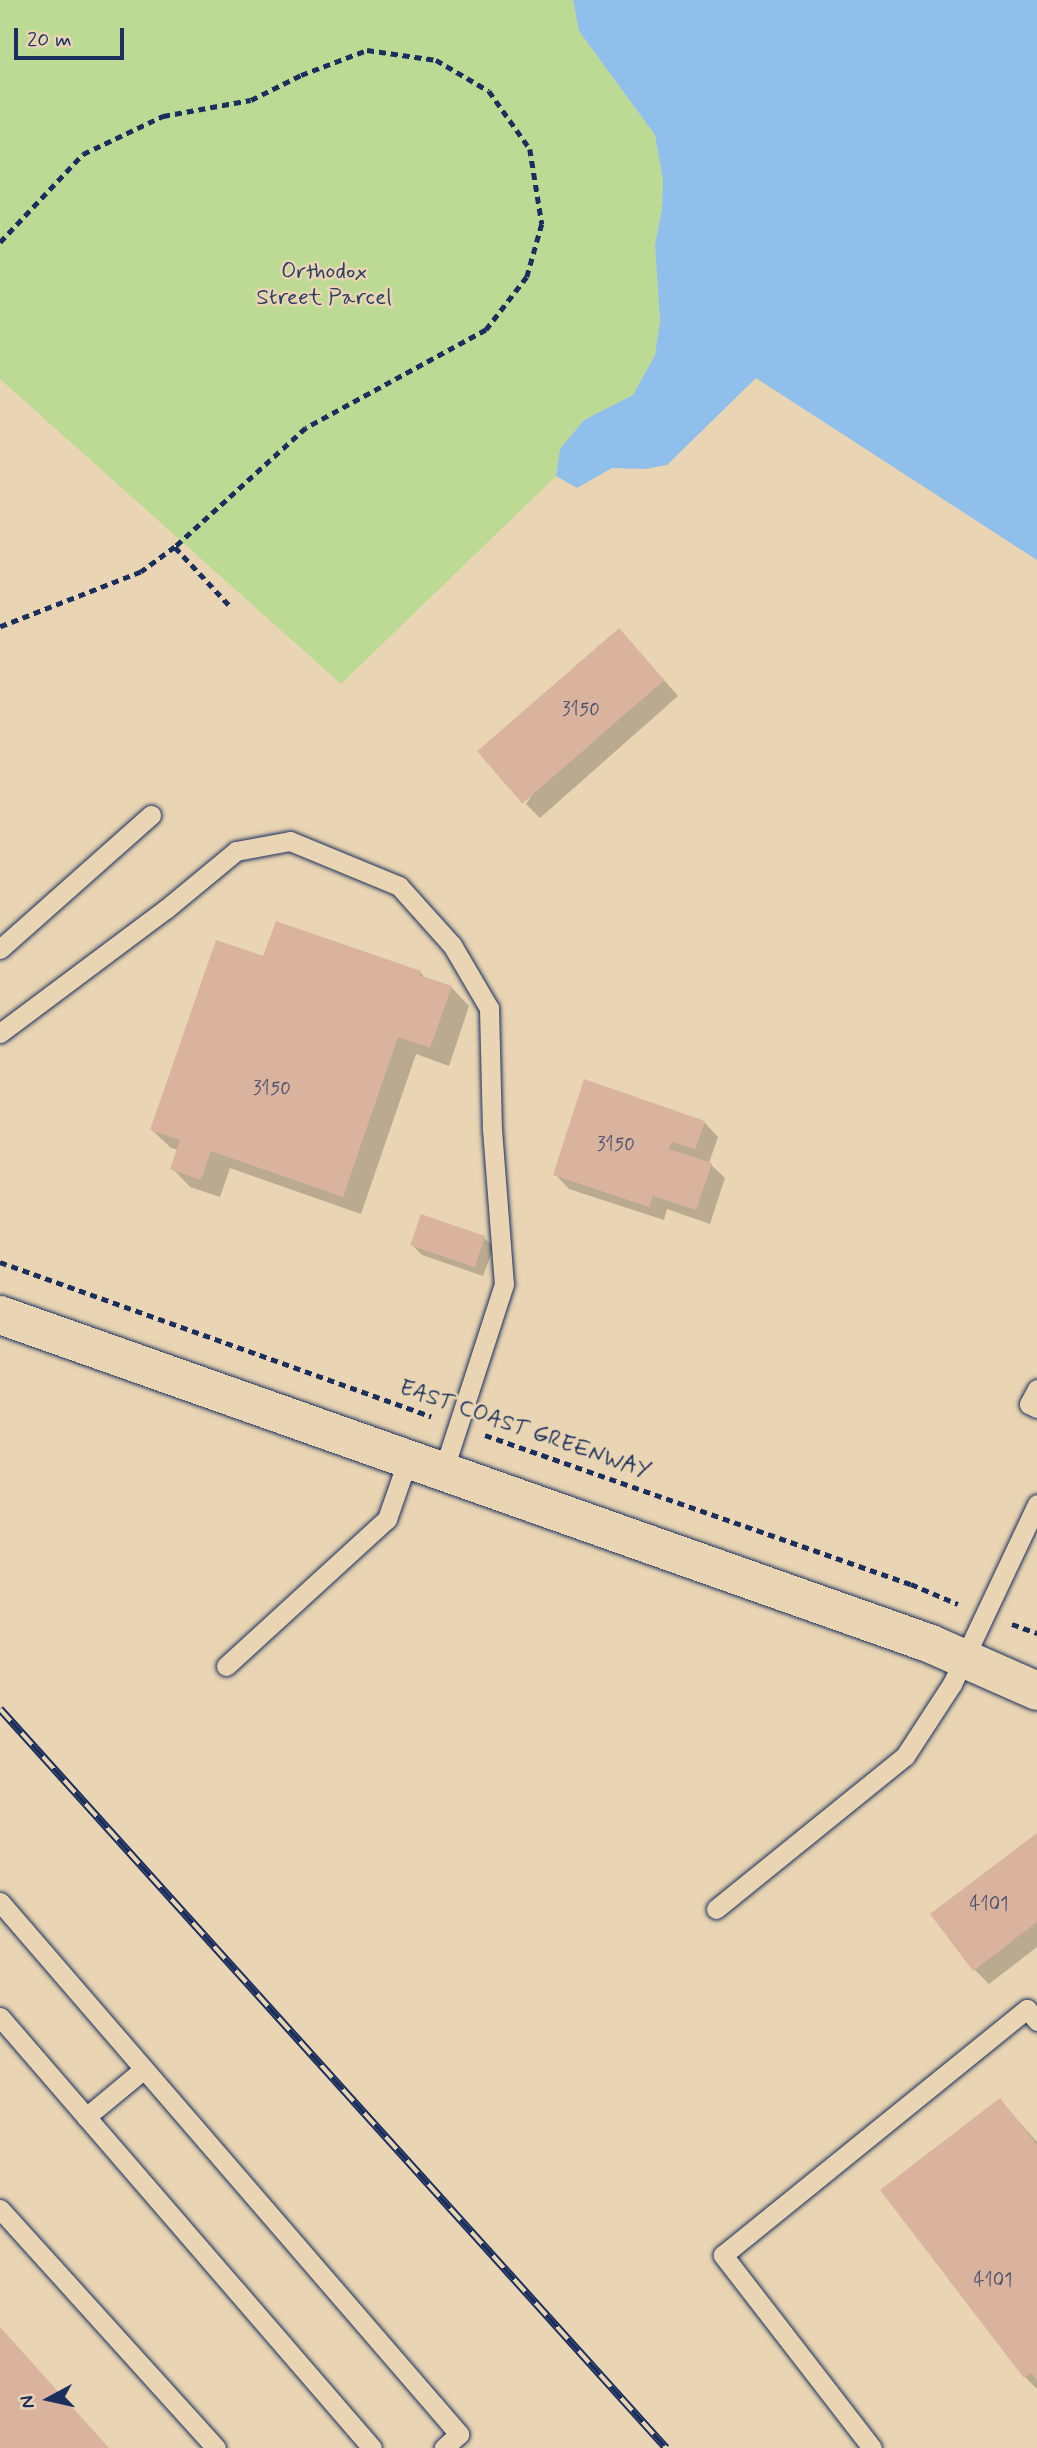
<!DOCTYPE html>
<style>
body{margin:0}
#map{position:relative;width:1037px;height:2448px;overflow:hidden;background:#e9d5b3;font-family:Mynerve,sans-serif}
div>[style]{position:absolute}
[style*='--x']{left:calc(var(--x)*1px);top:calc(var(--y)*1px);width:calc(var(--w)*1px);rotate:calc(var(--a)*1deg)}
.green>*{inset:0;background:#bcda93}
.water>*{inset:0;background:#91bfeb}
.shadow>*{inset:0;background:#0003}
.building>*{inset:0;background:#dab39e;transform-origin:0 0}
.path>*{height:4.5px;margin-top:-2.25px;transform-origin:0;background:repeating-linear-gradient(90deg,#1b2f5e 0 7px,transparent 0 12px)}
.roads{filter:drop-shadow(0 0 2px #1b2f5e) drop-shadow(0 0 2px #1b2f5e)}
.service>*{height:19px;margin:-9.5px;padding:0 9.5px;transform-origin:9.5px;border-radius:9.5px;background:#e9d5b3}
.minor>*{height:38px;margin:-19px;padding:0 19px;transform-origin:19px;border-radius:19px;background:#e9d5b3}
.rail>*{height:8px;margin-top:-4px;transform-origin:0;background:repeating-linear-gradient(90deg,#e9d5b3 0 16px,#1b2f5e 0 32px);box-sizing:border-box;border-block:2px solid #1b2f5e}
span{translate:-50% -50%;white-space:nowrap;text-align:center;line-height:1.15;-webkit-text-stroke:5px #e9d5b3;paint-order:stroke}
.number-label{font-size:19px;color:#4b506e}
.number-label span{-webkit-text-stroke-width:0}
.park-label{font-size:23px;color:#2b4063}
.street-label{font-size:23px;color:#1b2f5e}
.north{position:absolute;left:14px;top:2364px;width:70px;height:70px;-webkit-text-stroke:5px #e9d5b3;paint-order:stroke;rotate:262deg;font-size:19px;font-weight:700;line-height:28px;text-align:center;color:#1b2f5e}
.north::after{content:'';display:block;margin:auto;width:24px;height:32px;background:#1b2f5e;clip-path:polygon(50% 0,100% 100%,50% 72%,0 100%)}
.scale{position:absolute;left:14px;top:28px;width:110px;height:32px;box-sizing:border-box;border:4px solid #1b2f5e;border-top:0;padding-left:9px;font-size:21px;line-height:24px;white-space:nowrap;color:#1b2f5e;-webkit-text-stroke:5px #e9d5b3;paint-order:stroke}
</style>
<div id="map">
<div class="green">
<i style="clip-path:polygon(0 0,573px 0,579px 31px,655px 135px,663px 180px,662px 208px,655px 245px,660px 321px,655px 355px,633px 395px,584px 420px,560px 449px,556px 476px,341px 684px,0 379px)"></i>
</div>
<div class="water">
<i style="clip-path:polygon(573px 0,1037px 0,1037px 560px,756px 378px,667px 465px,645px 469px,612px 468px,577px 488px,556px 476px,560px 449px,584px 420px,633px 395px,655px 355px,660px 321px,655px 245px,662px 208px,663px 180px,655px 135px,579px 31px)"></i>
</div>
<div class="shadow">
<i style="clip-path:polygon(633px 645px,678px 696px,540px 818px,526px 804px)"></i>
<i style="clip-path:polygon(420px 972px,426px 979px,451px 987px,469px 1006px,449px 1066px,416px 1054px,361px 1214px,230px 1168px,220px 1197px,190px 1187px,172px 1168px,178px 1150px,171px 1148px,152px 1130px)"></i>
<i style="clip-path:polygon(704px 1122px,718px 1137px,709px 1163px,725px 1178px,710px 1224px,667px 1209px,664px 1220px,569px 1189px,555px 1174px)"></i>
<i style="clip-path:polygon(484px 1238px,494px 1247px,483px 1276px,422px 1255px,412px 1245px)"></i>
<i style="clip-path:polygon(1037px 1835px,1037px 1947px,989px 1984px,974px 1969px)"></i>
<i style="clip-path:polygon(1000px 2100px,1037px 2142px,1037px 2389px,1025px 2377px)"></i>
</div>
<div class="building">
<i style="left:619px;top:628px;width:69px;height:188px;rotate:49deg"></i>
<i style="clip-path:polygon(276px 921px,421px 971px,419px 975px,452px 986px,430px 1048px,398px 1037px,343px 1197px,211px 1151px,201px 1180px,170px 1169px,180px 1140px,150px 1130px,216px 940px,263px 956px)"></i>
<i style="clip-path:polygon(584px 1079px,705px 1121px,695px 1149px,672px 1142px,669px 1149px,712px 1163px,696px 1210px,653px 1196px,649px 1207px,553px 1175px)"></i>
<i style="left:421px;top:1214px;width:68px;height:33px;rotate:19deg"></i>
<i style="clip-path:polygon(1037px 1833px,1037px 1922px,973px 1971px,930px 1914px)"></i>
<i style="clip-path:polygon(1000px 2098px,1037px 2145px,1037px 2381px,1031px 2373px,1024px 2378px,880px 2190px)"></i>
<i style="clip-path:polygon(0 2327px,109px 2448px,0 2448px)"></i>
</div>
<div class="path">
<i style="--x:0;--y:242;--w:121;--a:-46.7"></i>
<i style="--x:83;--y:154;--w:89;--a:-25.4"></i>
<i style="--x:163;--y:116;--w:89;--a:-10.3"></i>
<i style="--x:251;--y:100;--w:56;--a:-26.6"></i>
<i style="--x:301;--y:75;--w:71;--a:-20.7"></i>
<i style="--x:367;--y:50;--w:70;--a:8.2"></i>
<i style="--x:436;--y:60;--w:61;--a:30.3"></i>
<i style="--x:489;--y:91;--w:71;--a:54.7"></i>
<i style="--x:530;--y:149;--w:76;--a:80.9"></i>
<i style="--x:542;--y:224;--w:55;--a:105.8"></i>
<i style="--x:527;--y:277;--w:67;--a:127.7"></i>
<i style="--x:486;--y:330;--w:205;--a:151.4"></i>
<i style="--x:306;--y:428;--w:177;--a:137.7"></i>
<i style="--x:175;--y:547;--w:42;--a:143.7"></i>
<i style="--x:141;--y:572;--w:151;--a:158.7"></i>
<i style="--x:175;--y:547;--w:79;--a:47"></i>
<i style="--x:0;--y:1262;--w:458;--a:19.7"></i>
<i style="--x:485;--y:1435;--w:451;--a:19.3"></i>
<i style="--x:911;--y:1584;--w:51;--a:23.1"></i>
<i style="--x:1012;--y:1624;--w:27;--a:20"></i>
</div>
<div class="roads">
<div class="service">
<i style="--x:0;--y:949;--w:202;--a:-41.6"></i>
<i style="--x:0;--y:1033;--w:207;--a:-36.8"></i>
<i style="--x:166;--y:909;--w:91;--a:-39.6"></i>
<i style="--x:236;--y:851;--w:55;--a:-10.5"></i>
<i style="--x:290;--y:841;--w:118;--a:22.4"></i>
<i style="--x:399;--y:886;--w:79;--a:48.1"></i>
<i style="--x:452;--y:945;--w:73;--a:59.6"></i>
<i style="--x:489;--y:1008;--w:121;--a:88.6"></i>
<i style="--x:492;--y:1129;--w:155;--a:85.6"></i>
<i style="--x:504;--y:1284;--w:198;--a:108"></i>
<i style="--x:1037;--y:1389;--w:17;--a:118"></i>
<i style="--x:1029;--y:1404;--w:9;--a:27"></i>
<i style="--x:226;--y:1666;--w:218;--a:-42.4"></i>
<i style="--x:387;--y:1519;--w:64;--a:-70.7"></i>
<i style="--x:0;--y:1902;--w:703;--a:49.21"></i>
<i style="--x:459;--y:2434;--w:21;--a:137"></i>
<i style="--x:716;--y:1909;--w:243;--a:-39"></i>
<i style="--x:905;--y:1756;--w:86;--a:-56.9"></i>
<i style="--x:952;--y:1684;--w:199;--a:-64.7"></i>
<i style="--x:0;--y:2017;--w:569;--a:49.2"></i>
<i style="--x:86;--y:2117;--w:75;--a:-39.6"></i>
<i style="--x:0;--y:2209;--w:322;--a:47.9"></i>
<i style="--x:872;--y:2448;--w:244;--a:-127.7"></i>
<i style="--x:723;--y:2255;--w:391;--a:-39"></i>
<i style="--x:1027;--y:2009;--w:16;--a:50"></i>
</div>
<div class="minor">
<i style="--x:0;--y:1315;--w:987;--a:19.46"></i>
<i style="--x:931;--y:1644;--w:116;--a:23.9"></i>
</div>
</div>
<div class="rail">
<i style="--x:0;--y:1709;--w:995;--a:47.97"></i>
</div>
<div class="number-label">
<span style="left:581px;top:710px">3150</span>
<span style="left:272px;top:1089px">3150</span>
<span style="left:616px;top:1145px">3150</span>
<span style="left:989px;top:1905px">4101</span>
<span style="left:993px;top:2281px">4101</span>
</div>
<div class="park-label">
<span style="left:324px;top:285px">Orthodox<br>Street Parcel</span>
</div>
<div class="street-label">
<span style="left:525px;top:1430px;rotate:19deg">EAST COAST GREENWAY</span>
</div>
<div class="north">N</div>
<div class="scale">20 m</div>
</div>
